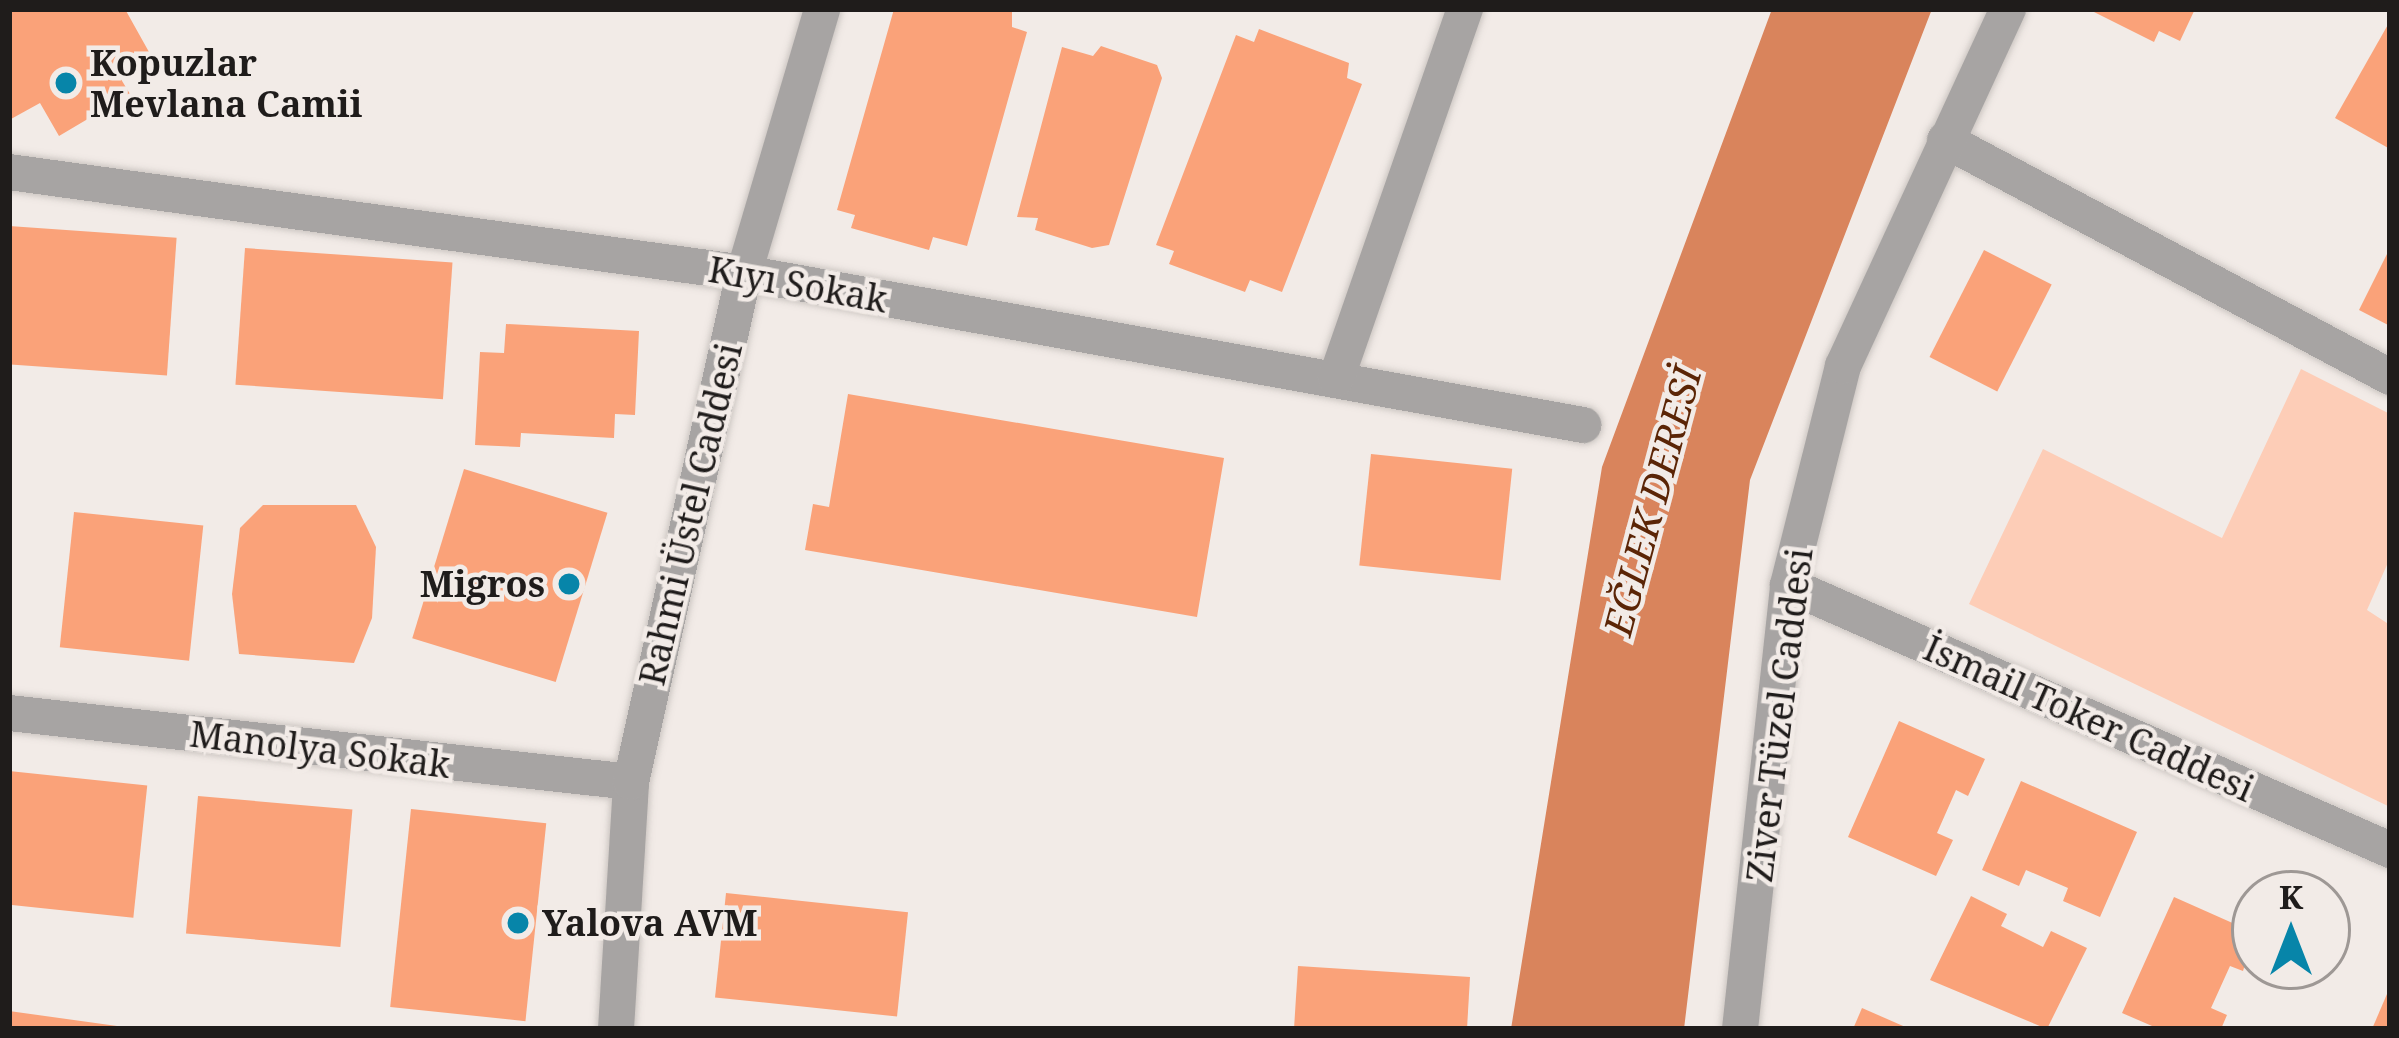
<!DOCTYPE html>
<meta charset="utf-8">
<style>
body{margin:0}
#map{position:relative;width:2399px;height:1038px;overflow:hidden;background:#f2ebe7;font-family:"Noto Serif",serif}
div>[style]{position:absolute}
[style*='--x']{left:calc(var(--x)*1px);top:calc(var(--y)*1px);width:calc(var(--w)*1px);rotate:calc(var(--a)*1deg)}
.green>*{inset:0;background:#fdcdb7}
.water>*{inset:0;background:#d9845c}
.building>*{inset:0;background:#faa279;transform-origin:0 0}
.roads{filter:drop-shadow(0 0 3px #ccc6c2) drop-shadow(0 0 3px #ccc6c2)}
.minor>*{height:36px;margin:-18px;padding:0 18px;transform-origin:18px;border-radius:18px;background:#a7a4a3}
.dots>*{width:33px;height:33px;translate:-50% -50%;box-sizing:border-box;border:6px solid #f2ebe7;border-radius:50%}
span{translate:-50% -50%;white-space:nowrap;text-align:center;line-height:1.15;-webkit-text-stroke:9px #f2ebe7;paint-order:stroke}
.poi-label{font-size:36px;color:#1f1c1b;font-weight:700}
.left{translate:0 -50%;text-align:left}
.right{translate:-100% -50%;text-align:right}
.street-label{font-size:36px;color:#1f1c1b}
.water-label{font-size:39px;color:#5b2506;font-style:italic}
.frame{position:absolute;inset:0;border:12px solid #1f1c1b;pointer-events:none}
.north{position:absolute;left:2231px;top:870px;width:120px;height:120px;box-sizing:border-box;background:#f2ebe7;border:3px solid #9e9895;border-radius:50%;rotate:0deg;font-size:33px;font-weight:700;line-height:48px;text-align:center;color:#1f1c1b}
.north::after{content:'';display:block;margin:auto;width:42px;height:54px;background:#0785a9;clip-path:polygon(50% 0,100% 100%,50% 72%,0 100%)}
</style>
<div id="map">
<div class="green">
<i style="clip-path:polygon(2301px 369px,2390px 414px,2390px 558px,2367px 610px,2390px 625px,2390px 807px,1969px 604px,2043px 449px,2222px 538px)"></i>
</div>
<div class="water">
<i style="clip-path:polygon(1772px 9px,1932px 9px,1750px 480px,1684px 1029px,1511px 1029px,1602px 467px)"></i>
</div>
<div class="building">
<i style="clip-path:polygon(9px 9px,125px 9px,149px 52px,116px 71px,130px 94px,59px 136px,40px 103px,11px 119px)"></i>
<i style="clip-path:polygon(894px 9px,1002px 9px,1012px 12px,1012px 27px,1027px 32px,967px 246px,933px 237px,929px 250px,851px 228px,855px 215px,837px 210px)"></i>
<i style="clip-path:polygon(2088px 9px,2195px 9px,2180px 41px,2159px 31px,2154px 42px)"></i>
<i style="clip-path:polygon(2390px 21px,2390px 149px,2335px 118px)"></i>
<i style="clip-path:polygon(1259px 29px,1349px 63px,1347px 78px,1362px 84px,1282px 292px,1250px 280px,1245px 292px,1169px 264px,1174px 251px,1156px 245px,1236px 35px,1254px 42px)"></i>
<i style="clip-path:polygon(1101px 46px,1157px 65px,1162px 78px,1109px 245px,1092px 248px,1035px 230px,1038px 218px,1017px 217px,1062px 47px,1093px 56px)"></i>
<i style="left:9px;top:226px;width:168px;height:138px;rotate:4deg"></i>
<i style="left:245px;top:248px;width:208px;height:137px;rotate:4deg"></i>
<i style="clip-path:polygon(2390px 248px,2390px 326px,2359px 310px)"></i>
<i style="left:1984px;top:250px;width:76px;height:120px;rotate:27deg"></i>
<i style="clip-path:polygon(506px 324px,639px 331px,635px 415px,615px 414px,614px 438px,521px 433px,520px 447px,475px 445px,480px 352px,504px 353px)"></i>
<i style="clip-path:polygon(848px 394px,1224px 458px,1197px 617px,805px 550px,813px 504px,829px 507px)"></i>
<i style="left:1371px;top:454px;width:142px;height:112px;rotate:6deg"></i>
<i style="left:464px;top:469px;width:150px;height:177px;rotate:17deg"></i>
<i style="clip-path:polygon(263px 505px,356px 505px,376px 547px,372px 618px,354px 663px,239px 654px,232px 594px,240px 528px)"></i>
<i style="left:74px;top:512px;width:130px;height:136px;rotate:6deg"></i>
<i style="clip-path:polygon(1899px 721px,1985px 759px,1968px 796px,1956px 790px,1937px 833px,1953px 840px,1936px 876px,1848px 837px)"></i>
<i style="left:9px;top:771px;width:139px;height:133px;rotate:6deg"></i>
<i style="clip-path:polygon(2021px 781px,2137px 832px,2100px 917px,2063px 901px,2068px 888px,2026px 870px,2019px 886px,1982px 870px)"></i>
<i style="left:198px;top:796px;width:155px;height:138px;rotate:5deg"></i>
<i style="left:411px;top:809px;width:136px;height:199px;rotate:6deg"></i>
<i style="left:726px;top:893px;width:183px;height:105px;rotate:6deg"></i>
<i style="clip-path:polygon(1971px 896px,2007px 914px,2001px 926px,2043px 947px,2051px 931px,2087px 948px,2047px 1029px,1930px 980px)"></i>
<i style="clip-path:polygon(2174px 897px,2255px 933px,2243px 971px,2230px 966px,2211px 1008px,2227px 1015px,2221px 1029px,2159px 1029px,2122px 1013px)"></i>
<i style="clip-path:polygon(1298px 966px,1470px 977px,1467px 1029px,1294px 1029px)"></i>
<i style="clip-path:polygon(2390px 987px,2390px 1029px,2372px 1029px)"></i>
<i style="clip-path:polygon(1862px 1008px,1910px 1029px,1853px 1029px)"></i>
<i style="clip-path:polygon(9px 1011px,117px 1026px,117px 1029px,9px 1029px)"></i>
</div>
<div class="roads">
<div class="minor">
<i style="--x:1945;--y:140;--w:504;--a:28.04"></i>
<i style="--x:9;--y:172;--w:742;--a:7.82"></i>
<i style="--x:744;--y:273;--w:853;--a:10.27"></i>
<i style="--x:1336;--y:379;--w:392;--a:-70.8"></i>
<i style="--x:1788;--y:585;--w:658;--a:23.76"></i>
<i style="--x:9;--y:713;--w:626;--a:6.33"></i>
<i style="--x:616;--y:1029;--w:247;--a:-86.5"></i>
<i style="--x:631;--y:782;--w:521;--a:-77.48"></i>
<i style="--x:744;--y:273;--w:275;--a:-73.5"></i>
<i style="--x:1740;--y:1029;--w:447;--a:-83.8"></i>
<i style="--x:1788;--y:585;--w:226;--a:-75.9"></i>
<i style="--x:1843;--y:366;--w:393;--a:-65.2"></i>
</div>
</div>
<div class="dots">
<i style="left:66px;top:83px;background:#0785a9"></i>
<i style="left:569px;top:584px;background:#0785a9"></i>
<i style="left:518px;top:923px;background:#0785a9"></i>
</div>
<div class="poi-label">
<span class="left" style="left:90px;top:83px">Kopuzlar<br>Mevlana Camii</span>
<span class="right" style="left:545px;top:584px">Migros</span>
<span class="left" style="left:542px;top:923px">Yalova AVM</span>
</div>
<div class="street-label">
<span style="left:798px;top:284px;rotate:10deg">Kıyı Sokak</span>
<span style="left:690px;top:514px;rotate:-77deg">Rahmi Üstel Caddesi</span>
<span style="left:1779px;top:715px;rotate:-83deg">Ziver Tüzel Caddesi</span>
<span style="left:2089px;top:718px;rotate:24deg">İsmail Toker Caddesi</span>
<span style="left:320px;top:749px;rotate:7deg">Manolya Sokak</span>
</div>
<div class="water-label">
<span style="left:1652px;top:501px;rotate:-75deg">EĞLEK DERESİ</span>
</div>
<div class="frame"></div>
<div class="north">K</div>
</div>
